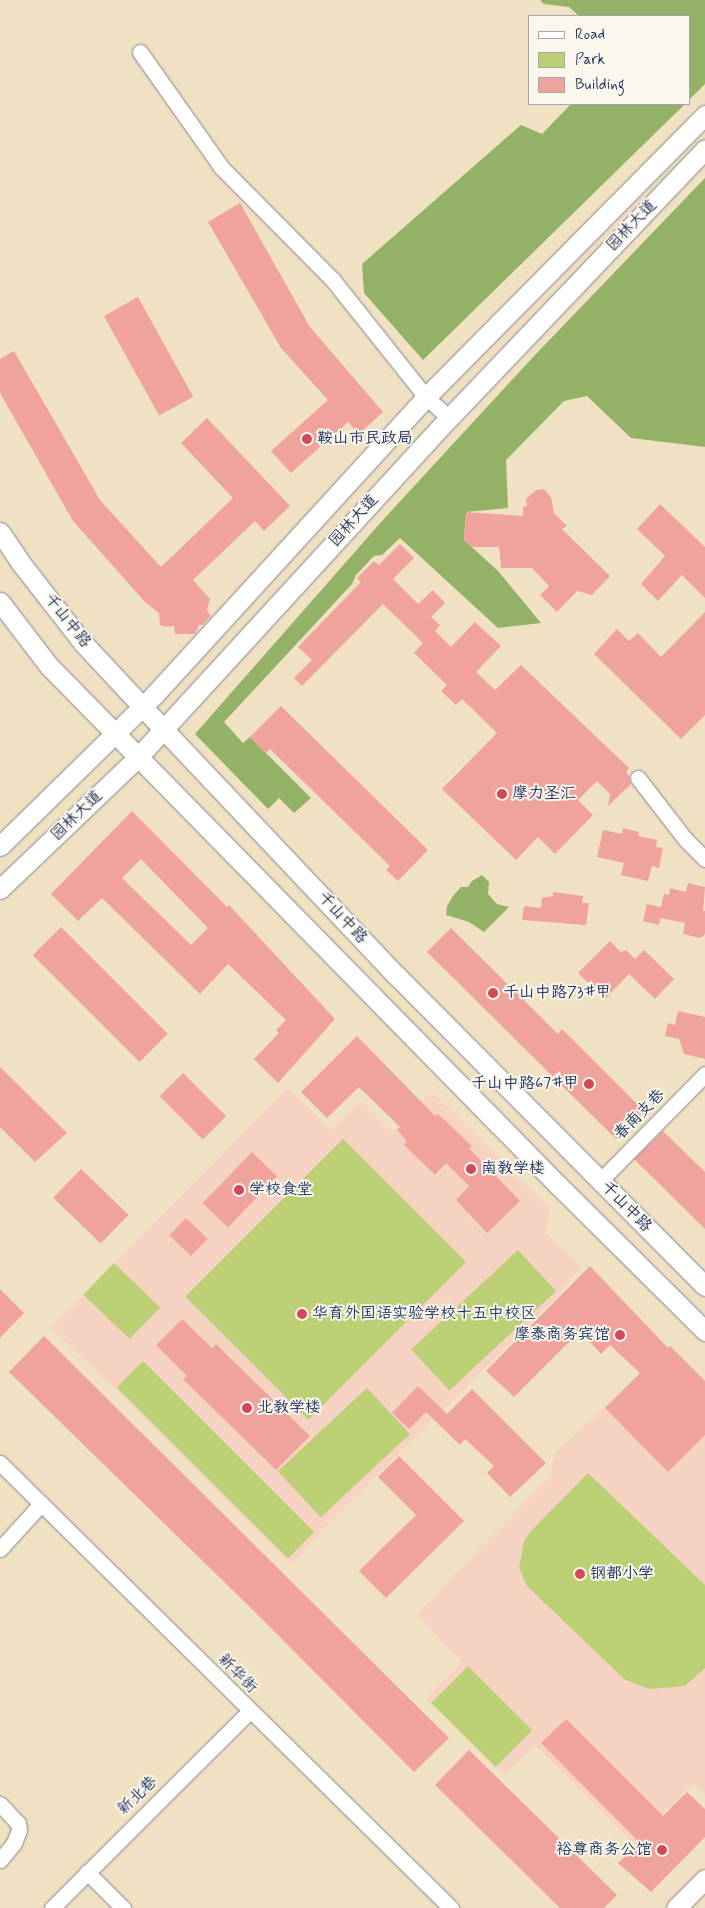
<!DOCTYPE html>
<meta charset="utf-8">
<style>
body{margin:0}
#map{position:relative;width:705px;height:1908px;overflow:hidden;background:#f0e1c3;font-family:Mynerve,"LXGW WenKai TC",sans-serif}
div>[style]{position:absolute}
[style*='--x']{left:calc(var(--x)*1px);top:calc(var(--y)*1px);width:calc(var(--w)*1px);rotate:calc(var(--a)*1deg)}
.built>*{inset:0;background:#f5d2c2}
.green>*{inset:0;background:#bbd074;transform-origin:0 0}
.forest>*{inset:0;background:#94b266}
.building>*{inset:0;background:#f0a39d;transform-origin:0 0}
.roads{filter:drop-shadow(0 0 1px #868890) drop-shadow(0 0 1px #868890)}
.minor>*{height:15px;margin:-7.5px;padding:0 7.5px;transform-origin:7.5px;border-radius:7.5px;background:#fff}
.major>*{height:19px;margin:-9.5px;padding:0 9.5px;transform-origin:9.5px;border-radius:9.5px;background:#fff}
.dots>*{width:14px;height:14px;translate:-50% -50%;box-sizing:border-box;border:2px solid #fbf7ec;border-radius:50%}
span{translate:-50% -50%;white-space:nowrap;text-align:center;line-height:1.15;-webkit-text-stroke:4px #fbf7ec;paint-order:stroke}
.street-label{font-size:16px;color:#1b2f5e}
.poi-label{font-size:16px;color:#1b2f5e}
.left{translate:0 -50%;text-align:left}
.right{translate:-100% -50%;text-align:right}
.legend{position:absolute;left:528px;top:15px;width:162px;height:90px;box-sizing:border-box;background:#fbf7ec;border:1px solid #a1a7b3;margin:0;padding:6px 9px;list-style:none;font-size:15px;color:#1b2f5e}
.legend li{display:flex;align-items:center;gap:10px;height:25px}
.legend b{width:25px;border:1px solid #a1a7b3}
</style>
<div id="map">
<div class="built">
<i style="clip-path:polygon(288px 1088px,332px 1130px,361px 1101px,392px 1132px,432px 1092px,550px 1208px,546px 1233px,581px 1266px,555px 1299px,324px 1528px,291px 1565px,112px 1386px,51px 1328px)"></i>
<i style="clip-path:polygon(670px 1346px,705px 1380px,705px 1795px,693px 1783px,634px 1843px,536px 1746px,505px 1774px,426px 1699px,461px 1662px,417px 1614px,550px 1476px,556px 1452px)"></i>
</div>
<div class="green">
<i style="left:343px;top:1139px;width:174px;height:223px;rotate:45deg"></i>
<i style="left:518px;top:1250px;width:56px;height:146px;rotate:47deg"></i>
<i style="left:114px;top:1263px;width:64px;height:44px;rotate:44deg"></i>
<i style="left:143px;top:1361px;width:242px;height:37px;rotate:45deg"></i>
<i style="left:367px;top:1388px;width:63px;height:122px;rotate:47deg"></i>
<i style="clip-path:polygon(588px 1473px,705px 1585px,705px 1668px,685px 1686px,649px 1689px,624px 1679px,527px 1586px,519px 1568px,524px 1541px,532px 1530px)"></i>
<i style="left:468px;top:1666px;width:91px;height:52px;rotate:45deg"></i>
</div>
<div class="forest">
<i style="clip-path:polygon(540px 0,705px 0,705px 84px,689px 100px,689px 16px,579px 16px,569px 7px,544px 4px)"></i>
<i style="clip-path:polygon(571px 104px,685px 104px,423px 360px,364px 293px,362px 264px,521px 125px,542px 134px)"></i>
<i style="clip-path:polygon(705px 178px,705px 447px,631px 438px,587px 396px,564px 401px,506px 460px,508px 508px,466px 512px,464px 540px,498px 571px,541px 623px,498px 628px,400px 538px,382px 555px,374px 556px,356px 575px,352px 584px,224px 722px,243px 743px,250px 737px,311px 798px,294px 813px,279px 798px,268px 809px,195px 734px,382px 521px,535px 355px)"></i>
<i style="clip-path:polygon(482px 875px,489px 882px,488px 894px,497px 904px,509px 907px,484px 932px,469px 922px,446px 915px,447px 906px,453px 896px,461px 887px,468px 887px,472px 881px)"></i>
</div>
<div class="building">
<i style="clip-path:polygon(240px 203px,310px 327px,383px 412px,359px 434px,348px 422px,291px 473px,271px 451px,328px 400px,281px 348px,208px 222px)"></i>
<i style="left:138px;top:297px;width:114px;height:39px;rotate:61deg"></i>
<i style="clip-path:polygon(14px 351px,100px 500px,161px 567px,233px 498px,181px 443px,207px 418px,290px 506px,264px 531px,255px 521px,193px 580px,210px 599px,207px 610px,211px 616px,202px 625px,199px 625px,195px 634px,175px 634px,174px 626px,165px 627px,160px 625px,159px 613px,145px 602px,73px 521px,0 393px,0 359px)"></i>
<i style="clip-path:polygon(544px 489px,551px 497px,554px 513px,567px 526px,562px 529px,610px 576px,592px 595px,577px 591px,557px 612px,540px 595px,549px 586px,532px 568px,501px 568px,499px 547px,472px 547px,464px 540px,466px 512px,523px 516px,523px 507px,527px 506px,526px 499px,536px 490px)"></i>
<i style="clip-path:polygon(660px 504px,705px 547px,705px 598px,682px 575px,658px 601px,641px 584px,665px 556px,637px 529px)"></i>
<i style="clip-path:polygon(400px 544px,414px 558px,393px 579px,418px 604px,433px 590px,445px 603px,431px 617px,440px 625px,435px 631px,451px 647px,475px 622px,501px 646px,476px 672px,495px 690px,521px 665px,629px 768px,626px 772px,629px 776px,631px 784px,608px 806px,610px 794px,597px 781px,578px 800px,593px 815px,555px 854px,538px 837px,516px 860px,442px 789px,497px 733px,462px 699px,456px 705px,441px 691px,447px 685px,414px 653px,423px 643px,383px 604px,302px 686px,294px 678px,312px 660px,298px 647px,361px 582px,357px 578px,374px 561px,379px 565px)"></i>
<i style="clip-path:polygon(705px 612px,705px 715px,681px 739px,594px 654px,617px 629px,629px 641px,638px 633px,661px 657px)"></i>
<i style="clip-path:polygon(281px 706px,428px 850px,398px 881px,386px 870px,390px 866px,270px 749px,266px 753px,250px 737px)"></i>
<i style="clip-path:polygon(evenodd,132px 811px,227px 907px,229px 905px,335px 1019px,278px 1083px,254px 1059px,279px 1033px,276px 1030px,286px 1020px,228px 964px,200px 994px,102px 898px,78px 921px,51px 894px,132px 811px,141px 859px,208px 928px,191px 945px,122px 878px,141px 859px)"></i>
<i style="clip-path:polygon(623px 828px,639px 832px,638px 836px,657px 840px,656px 847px,663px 848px,659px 868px,652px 866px,648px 881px,621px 875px,624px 863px,597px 857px,603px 830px,622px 834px)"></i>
<i style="clip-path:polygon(688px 883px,705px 887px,703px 911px,705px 911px,705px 934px,700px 938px,683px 934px,685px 923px,660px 918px,659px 925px,643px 921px,647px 904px,661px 907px,664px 894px,669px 895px,670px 888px,686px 892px)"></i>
<i style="clip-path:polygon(553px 892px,583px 896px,582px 903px,589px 903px,586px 925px,522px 920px,524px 906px,541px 908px,542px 898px,553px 896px)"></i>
<i style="left:61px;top:927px;width:151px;height:40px;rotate:45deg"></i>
<i style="clip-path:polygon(451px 928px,558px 1034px,562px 1029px,644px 1111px,616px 1139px,427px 952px)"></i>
<i style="clip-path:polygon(610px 941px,621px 952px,626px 950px,635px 959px,644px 950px,674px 979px,655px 999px,629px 974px,605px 999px,578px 973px)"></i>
<i style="clip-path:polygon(678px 1011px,705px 1017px,705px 1059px,684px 1054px,679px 1039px,665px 1036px,668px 1023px,675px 1025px)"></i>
<i style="clip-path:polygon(357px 1036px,435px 1116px,438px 1114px,472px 1146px,469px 1148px,520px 1201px,487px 1233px,456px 1200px,469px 1186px,446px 1163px,435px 1175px,404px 1145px,407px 1141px,397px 1130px,400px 1127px,359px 1087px,327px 1118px,301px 1092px)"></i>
<i style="clip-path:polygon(0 1067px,67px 1133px,35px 1162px,0 1127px)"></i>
<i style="left:183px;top:1073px;width:61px;height:33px;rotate:45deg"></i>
<i style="clip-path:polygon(663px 1131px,705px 1172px,705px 1229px,634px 1159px)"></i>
<i style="left:252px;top:1152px;width:35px;height:71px;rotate:44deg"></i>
<i style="left:81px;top:1169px;width:66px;height:40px;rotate:44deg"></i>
<i style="left:186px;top:1218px;width:30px;height:24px;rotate:44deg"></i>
<i style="clip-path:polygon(590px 1266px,668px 1348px,670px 1346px,705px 1381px,705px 1435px,668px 1472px,605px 1408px,640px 1373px,610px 1345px,601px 1354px,580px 1331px,514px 1397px,486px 1371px)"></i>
<i style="clip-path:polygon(0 1289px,24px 1313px,0 1338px)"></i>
<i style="clip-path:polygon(182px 1319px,212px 1348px,216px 1344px,310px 1436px,276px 1470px,183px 1379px,187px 1376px,156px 1345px)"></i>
<i style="clip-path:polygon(44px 1336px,449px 1738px,414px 1772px,260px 1617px,9px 1372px)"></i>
<i style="clip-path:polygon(418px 1386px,447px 1414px,472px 1389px,546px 1463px,510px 1497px,487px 1473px,494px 1466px,465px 1439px,460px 1445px,426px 1412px,409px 1429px,392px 1413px)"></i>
<i style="clip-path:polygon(399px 1456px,464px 1521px,386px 1598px,359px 1571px,416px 1515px,378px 1477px)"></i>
<i style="clip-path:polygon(566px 1719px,663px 1816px,687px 1792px,705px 1809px,705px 1837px,651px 1892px,618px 1863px,639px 1842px,541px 1743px)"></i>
<i style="clip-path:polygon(469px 1750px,617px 1895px,604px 1908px,560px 1908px,435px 1785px)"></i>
</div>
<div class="roads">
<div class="minor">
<i style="--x:140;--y:52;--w:141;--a:54.8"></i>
<i style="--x:221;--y:167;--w:158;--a:45.3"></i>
<i style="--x:332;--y:279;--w:151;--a:51.5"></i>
<i style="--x:426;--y:397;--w:31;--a:42"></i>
<i style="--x:638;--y:778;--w:78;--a:52.3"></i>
<i style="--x:686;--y:840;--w:27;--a:45"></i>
<i style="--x:600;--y:1181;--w:150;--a:-45.5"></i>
<i style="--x:0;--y:1463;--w:634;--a:44.62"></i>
<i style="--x:0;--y:1549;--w:61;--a:-47.7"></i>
<i style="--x:0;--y:1804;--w:26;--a:47"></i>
<i style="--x:18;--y:1823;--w:7;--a:82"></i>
<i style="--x:19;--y:1830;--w:14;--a:111"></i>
<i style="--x:14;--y:1843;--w:22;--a:129"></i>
<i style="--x:87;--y:1872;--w:51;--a:45"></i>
<i style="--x:52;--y:1908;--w:279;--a:-44.9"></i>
</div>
<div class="major">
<i style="--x:0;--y:532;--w:36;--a:56"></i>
<i style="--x:20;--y:562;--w:103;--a:52.1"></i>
<i style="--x:83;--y:643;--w:119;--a:47"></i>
<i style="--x:164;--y:730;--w:337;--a:46.6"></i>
<i style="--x:396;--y:975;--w:438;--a:45.2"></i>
<i style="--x:0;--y:602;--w:81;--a:52.6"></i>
<i style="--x:49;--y:666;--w:728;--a:45.56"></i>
<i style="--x:559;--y:1186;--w:206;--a:44.8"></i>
<i style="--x:0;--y:846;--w:217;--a:-44.4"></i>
<i style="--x:155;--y:694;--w:402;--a:-47.6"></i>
<i style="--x:426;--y:397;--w:397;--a:-45.3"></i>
<i style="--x:0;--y:889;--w:192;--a:-43.7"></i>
<i style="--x:139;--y:756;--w:459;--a:-47.5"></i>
<i style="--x:449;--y:418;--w:371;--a:-46.4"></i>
<i style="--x:676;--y:1908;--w:41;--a:-45"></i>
</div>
</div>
<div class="dots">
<i style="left:307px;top:439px;background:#d1495b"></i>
<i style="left:502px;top:794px;background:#d1495b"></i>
<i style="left:493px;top:993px;background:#d1495b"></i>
<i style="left:589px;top:1084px;background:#d1495b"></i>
<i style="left:471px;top:1169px;background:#d1495b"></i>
<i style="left:239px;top:1190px;background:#d1495b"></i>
<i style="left:302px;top:1314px;background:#d1495b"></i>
<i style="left:620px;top:1335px;background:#d1495b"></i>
<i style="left:247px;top:1408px;background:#d1495b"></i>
<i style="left:580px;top:1574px;background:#d1495b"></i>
<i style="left:662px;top:1850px;background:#d1495b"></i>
</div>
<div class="street-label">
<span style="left:632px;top:226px;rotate:-46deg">园林大道</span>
<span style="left:354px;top:521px;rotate:-48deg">园林大道</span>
<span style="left:67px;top:621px;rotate:51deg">千山中路</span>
<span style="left:77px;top:816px;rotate:-44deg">园林大道</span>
<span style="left:342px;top:918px;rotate:47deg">千山中路</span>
<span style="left:640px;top:1115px;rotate:-45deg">春南支巷</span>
<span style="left:626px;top:1207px;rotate:45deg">千山中路</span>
<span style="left:237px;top:1674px;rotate:45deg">新华街</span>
<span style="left:138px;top:1796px;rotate:-44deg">新北巷</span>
</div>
<div class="poi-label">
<span class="left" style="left:317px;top:439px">鞍山市民政局</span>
<span class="left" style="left:512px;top:794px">摩力圣汇</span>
<span class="left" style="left:503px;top:993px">千山中路73#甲</span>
<span class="right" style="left:579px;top:1084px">千山中路67#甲</span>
<span class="left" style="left:481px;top:1169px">南教学楼</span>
<span class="left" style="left:249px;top:1190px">学校食堂</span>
<span class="left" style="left:312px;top:1314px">华育外国语实验学校十五中校区</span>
<span class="right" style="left:610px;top:1335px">摩泰商务宾馆</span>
<span class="left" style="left:257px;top:1408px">北教学楼</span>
<span class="left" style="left:590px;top:1574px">钢都小学</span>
<span class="right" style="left:652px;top:1850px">裕尊商务公馆</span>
</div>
<ul class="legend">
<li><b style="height:6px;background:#fff"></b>Road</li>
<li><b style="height:14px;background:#bbd074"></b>Park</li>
<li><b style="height:14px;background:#f0a39d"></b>Building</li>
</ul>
</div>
